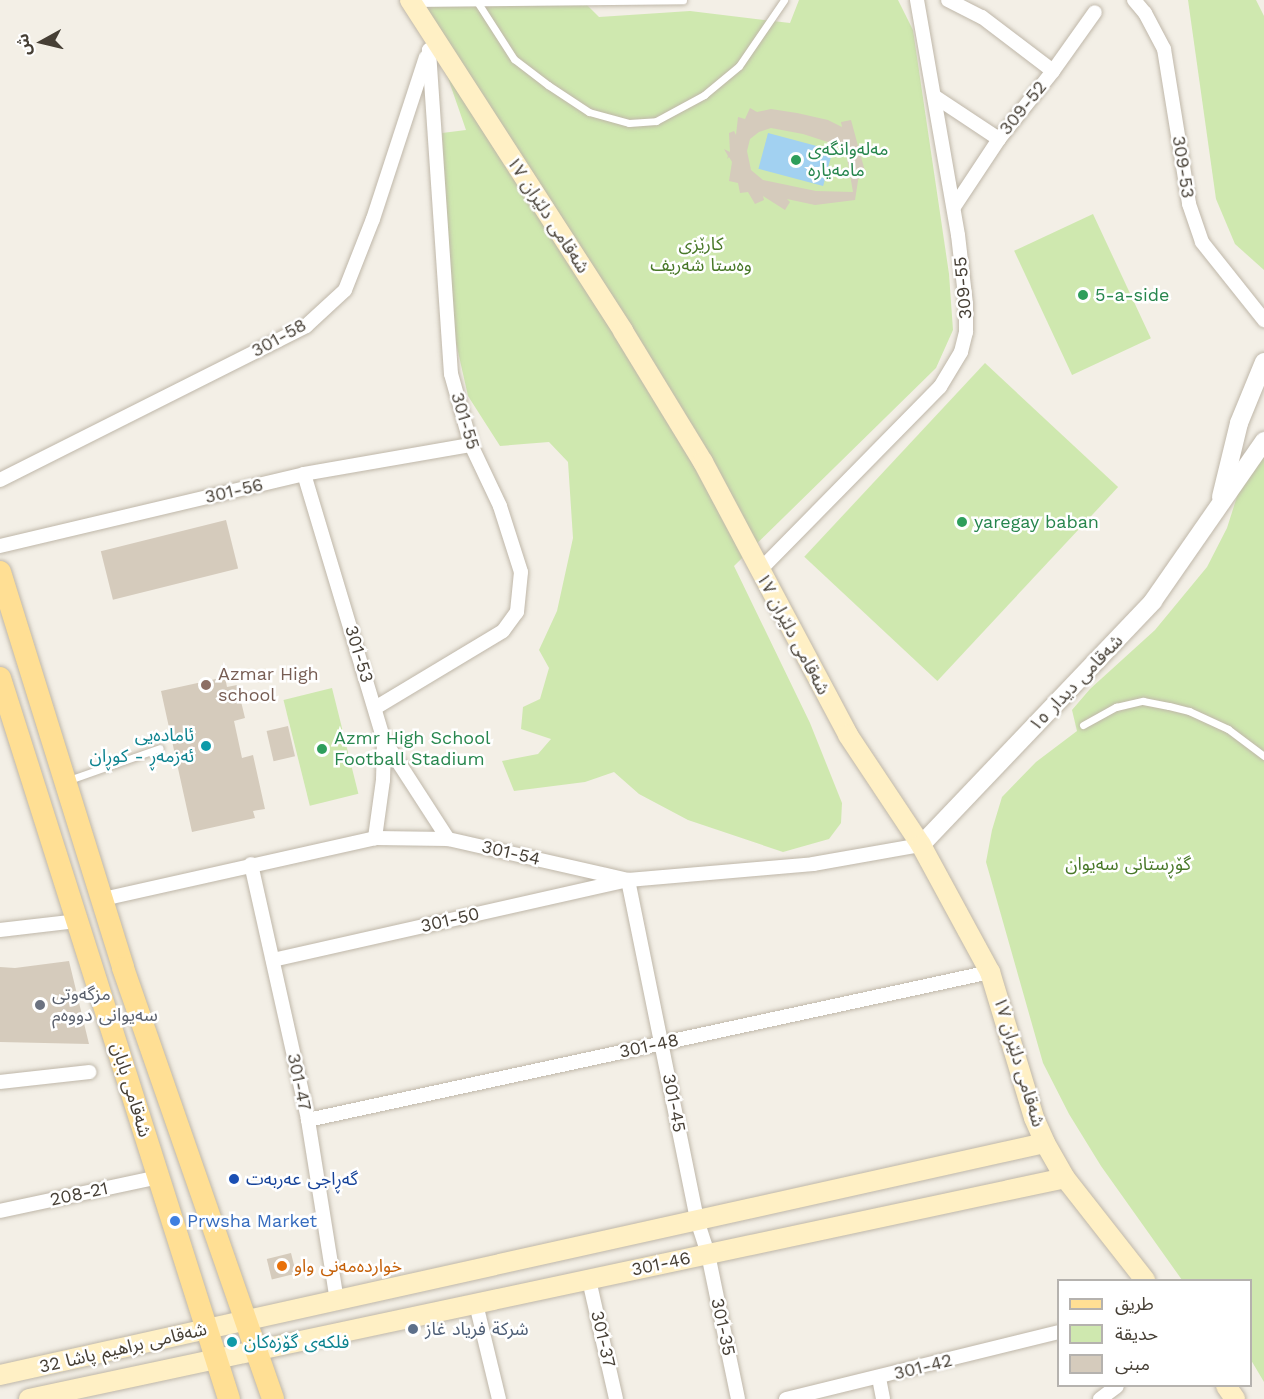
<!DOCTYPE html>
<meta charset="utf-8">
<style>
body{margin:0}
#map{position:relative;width:1264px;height:1399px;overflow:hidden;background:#f3efe6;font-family:"Work Sans","Noto Sans Arabic",sans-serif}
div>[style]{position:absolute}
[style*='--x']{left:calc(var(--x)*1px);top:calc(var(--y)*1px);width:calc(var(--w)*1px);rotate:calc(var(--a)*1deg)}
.green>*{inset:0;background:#cfe8af;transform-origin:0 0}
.water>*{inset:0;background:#a2d1f1;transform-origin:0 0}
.building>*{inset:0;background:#d5cbbc;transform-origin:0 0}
.roads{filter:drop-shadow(0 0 2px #bfb7a9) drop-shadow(0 0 2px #bfb7a9)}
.service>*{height:7px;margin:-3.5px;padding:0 3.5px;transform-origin:3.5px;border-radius:3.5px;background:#fff}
.minor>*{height:14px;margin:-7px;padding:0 7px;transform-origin:7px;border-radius:7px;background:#fff}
.tertiary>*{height:18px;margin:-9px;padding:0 9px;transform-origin:9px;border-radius:9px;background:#fff}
.secondary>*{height:20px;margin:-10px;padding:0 10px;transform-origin:10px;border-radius:10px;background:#fff0c5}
.primary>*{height:22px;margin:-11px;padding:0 11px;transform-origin:11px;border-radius:11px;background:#ffdf94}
.dots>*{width:16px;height:16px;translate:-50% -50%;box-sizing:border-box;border:3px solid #fff;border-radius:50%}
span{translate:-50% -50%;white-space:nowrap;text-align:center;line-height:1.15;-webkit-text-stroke:5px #fff;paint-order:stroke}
.street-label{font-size:18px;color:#463f35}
.leisure-label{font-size:18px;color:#27864d}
.left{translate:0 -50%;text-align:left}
.park-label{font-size:18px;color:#487828}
.education-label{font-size:18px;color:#785e54}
.culture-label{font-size:18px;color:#0d838f}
.right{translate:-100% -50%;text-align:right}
.worship-label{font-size:18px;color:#5b616d}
.transit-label{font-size:18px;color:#164399}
.shop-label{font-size:18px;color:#366cbe}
.food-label{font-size:18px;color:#c56008}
.service-label{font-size:18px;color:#4e5e75}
.legend{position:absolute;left:1057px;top:1279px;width:195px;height:108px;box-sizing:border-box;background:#fff;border:2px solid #b5b2ae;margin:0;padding:8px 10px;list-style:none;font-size:18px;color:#463f35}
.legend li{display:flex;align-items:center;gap:12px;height:30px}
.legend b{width:30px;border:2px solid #b5b2ae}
.north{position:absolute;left:12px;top:12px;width:60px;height:60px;-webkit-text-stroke:4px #fff;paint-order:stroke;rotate:262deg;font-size:16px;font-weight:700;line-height:24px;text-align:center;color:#463f35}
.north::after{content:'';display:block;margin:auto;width:21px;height:27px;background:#463f35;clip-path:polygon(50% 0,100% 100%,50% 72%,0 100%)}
</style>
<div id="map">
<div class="green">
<i style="clip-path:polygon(421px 0,582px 0,599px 17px,690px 11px,790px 23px,799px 0,898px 0,913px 30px,949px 274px,953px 330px,936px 368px,734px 566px,810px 723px,842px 803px,841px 823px,829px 839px,783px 852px,688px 820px,639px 794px,614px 772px,585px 782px,514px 791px,502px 761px,538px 754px,551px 739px,521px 729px,523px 707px,540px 699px,549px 668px,539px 650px,557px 611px,573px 538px,568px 462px,549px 442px,500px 446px,468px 396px,454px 334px,442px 133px,466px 130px)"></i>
<i style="clip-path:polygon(1188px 0,1256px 0,1264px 16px,1264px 270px,1235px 244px,1216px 199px)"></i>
<i style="left:1093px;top:214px;width:137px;height:87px;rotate:65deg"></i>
<i style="left:985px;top:363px;width:182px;height:265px;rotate:43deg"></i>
<i style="clip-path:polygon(1264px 440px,1264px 1382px,1251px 1360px,1250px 1280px,1182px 1280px,1101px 1166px,1069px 1114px,1043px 1063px,986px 862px,992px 830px,1002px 797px,1036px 762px,1077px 731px,1072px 710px,1090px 689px,1155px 630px,1207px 567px,1227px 528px,1240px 487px)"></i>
<i style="left:332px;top:688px;width:109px;height:50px;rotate:76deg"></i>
</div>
<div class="water">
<i style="left:768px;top:133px;width:67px;height:37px;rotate:15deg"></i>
</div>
<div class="building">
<i style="clip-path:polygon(evenodd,750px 108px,757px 112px,771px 109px,797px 113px,828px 120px,842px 127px,841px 122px,851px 120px,866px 175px,860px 168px,855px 200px,815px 205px,787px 199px,790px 202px,785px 210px,763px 196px,764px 200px,755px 204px,748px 192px,740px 193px,738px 183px,729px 181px,732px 162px,729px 157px,727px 159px,728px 156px,724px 149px,730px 152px,729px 133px,734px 131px,736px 135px,738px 117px,745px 119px,750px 108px,771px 128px,803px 134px,840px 146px,846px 152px,853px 192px,816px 191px,763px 180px,751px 170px,747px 151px,750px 139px,759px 132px,771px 128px)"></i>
<i style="left:226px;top:520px;width:50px;height:129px;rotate:76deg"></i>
<i style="clip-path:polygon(225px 677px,227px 687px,237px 685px,245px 718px,234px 721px,242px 758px,253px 755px,265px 809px,253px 811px,255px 818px,192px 832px,161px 691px)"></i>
<i style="left:288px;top:726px;width:31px;height:22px;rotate:77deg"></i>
<i style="clip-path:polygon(69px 961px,89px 1044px,0 1042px,0 967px,15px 968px)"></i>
<i style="left:291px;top:1253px;width:21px;height:25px;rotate:76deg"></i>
</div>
<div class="roads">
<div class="service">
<i style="--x:414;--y:3;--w:269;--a:-0.6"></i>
<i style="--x:478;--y:3;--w:67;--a:57.3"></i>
<i style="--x:514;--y:59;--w:43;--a:37.4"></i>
<i style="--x:548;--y:85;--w:49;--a:33.4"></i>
<i style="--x:589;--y:112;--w:41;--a:15.4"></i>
<i style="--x:629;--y:123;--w:27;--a:-4"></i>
<i style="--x:656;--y:121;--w:55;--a:-28.4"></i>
<i style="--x:704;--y:95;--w:45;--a:-39.6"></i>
<i style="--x:739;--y:66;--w:80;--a:-55.7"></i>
<i style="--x:1083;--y:725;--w:38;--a:-29"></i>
<i style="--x:1116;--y:707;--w:28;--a:-13"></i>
<i style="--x:1143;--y:701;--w:26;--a:11"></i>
<i style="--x:1169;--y:706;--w:21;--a:14"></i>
<i style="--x:1189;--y:711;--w:43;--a:24.8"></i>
<i style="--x:1228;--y:729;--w:45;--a:36.9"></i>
<i style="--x:69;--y:780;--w:96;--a:-19.4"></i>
</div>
<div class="minor">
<i style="--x:948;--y:0;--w:38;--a:27"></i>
<i style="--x:982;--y:17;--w:89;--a:37.3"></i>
<i style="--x:1134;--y:0;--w:17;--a:50"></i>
<i style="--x:1145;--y:13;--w:41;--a:62.2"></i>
<i style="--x:1164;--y:49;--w:157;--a:80.8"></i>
<i style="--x:1189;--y:204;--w:40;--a:71.1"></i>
<i style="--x:1202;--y:242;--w:100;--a:51.5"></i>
<i style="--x:934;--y:96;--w:78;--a:33.5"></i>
<i style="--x:954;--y:207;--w:82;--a:-56.5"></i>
<i style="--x:999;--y:139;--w:87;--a:-51.5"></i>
<i style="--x:1053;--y:71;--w:72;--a:-54.6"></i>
<i style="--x:304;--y:474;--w:278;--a:73.3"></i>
<i style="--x:384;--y:740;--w:40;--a:91.4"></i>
<i style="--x:383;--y:780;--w:59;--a:97.9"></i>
<i style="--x:0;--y:480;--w:343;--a:-26.7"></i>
<i style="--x:306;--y:326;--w:53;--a:-42.7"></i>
<i style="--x:345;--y:290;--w:76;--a:-68.5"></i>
<i style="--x:373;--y:219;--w:170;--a:-71.9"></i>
<i style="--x:0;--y:546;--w:312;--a:-13.3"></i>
<i style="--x:304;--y:474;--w:169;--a:-9.9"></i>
<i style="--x:759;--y:571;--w:258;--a:-45.5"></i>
<i style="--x:940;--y:387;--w:41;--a:-59"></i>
<i style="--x:961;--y:352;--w:21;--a:-76"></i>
<i style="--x:966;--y:332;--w:28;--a:-90"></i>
<i style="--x:966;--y:304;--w:69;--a:-96.6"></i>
<i style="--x:958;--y:235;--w:239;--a:-99.9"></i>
<i style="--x:375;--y:708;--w:149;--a:-31"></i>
<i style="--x:503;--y:631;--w:24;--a:-54"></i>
<i style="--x:517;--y:612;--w:40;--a:-84.3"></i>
<i style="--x:521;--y:572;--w:69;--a:-107.7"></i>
<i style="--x:500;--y:506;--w:68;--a:-115.4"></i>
<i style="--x:471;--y:445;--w:74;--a:-105.7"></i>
<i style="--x:451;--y:374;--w:325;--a:-93.9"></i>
<i style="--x:384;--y:740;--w:118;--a:57.1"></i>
<i style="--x:251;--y:864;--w:262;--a:77.4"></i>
<i style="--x:308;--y:1120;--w:184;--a:80.9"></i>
<i style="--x:103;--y:899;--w:279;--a:-12.6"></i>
<i style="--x:375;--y:838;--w:73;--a:0.8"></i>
<i style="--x:448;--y:839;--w:185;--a:12.8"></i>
<i style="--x:628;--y:880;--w:186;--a:-4.9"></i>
<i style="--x:813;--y:864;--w:110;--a:-10"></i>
<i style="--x:0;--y:930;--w:79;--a:-6.6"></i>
<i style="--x:273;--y:960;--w:364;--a:-12.7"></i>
<i style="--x:628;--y:880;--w:347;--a:78.5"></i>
<i style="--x:697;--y:1220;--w:36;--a:72"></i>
<i style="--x:708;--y:1254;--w:148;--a:78.3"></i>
<i style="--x:0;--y:1082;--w:90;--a:-6.4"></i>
<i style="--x:308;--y:1120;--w:698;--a:-12.24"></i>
<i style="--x:0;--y:1211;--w:162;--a:-12.1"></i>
<i style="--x:589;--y:1280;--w:122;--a:77.2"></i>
<i style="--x:476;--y:1304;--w:98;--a:76.4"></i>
<i style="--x:879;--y:1378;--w:21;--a:79"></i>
<i style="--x:786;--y:1399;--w:280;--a:-13.8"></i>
<i style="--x:1100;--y:1399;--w:21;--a:-37"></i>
</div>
<div class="tertiary">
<i style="--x:1221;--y:497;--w:76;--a:-76.3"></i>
<i style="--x:1239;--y:423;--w:66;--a:-67.7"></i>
<i style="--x:921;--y:845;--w:337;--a:-46.4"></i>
<i style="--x:1153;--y:601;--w:195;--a:-55.2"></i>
</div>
<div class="secondary">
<i style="--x:410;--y:0;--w:394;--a:57.2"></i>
<i style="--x:623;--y:331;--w:153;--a:58.6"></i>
<i style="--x:703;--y:462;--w:309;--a:62"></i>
<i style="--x:848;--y:735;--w:132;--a:56.4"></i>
<i style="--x:921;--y:845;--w:145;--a:61.5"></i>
<i style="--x:990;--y:972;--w:152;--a:73.2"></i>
<i style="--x:1034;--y:1118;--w:27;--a:66"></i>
<i style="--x:1045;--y:1143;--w:40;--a:60.3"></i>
<i style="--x:1065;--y:1178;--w:130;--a:51.9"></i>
<i style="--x:0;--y:1375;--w:1070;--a:-12.52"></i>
<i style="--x:1226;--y:1386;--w:16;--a:55"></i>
<i style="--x:29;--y:1399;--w:1059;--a:-12.04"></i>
</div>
<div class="primary">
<i style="--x:0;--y:572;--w:415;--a:72.7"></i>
<i style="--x:123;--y:968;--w:456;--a:70.8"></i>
<i style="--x:0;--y:678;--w:756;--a:72.38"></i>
</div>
</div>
<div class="dots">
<i style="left:796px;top:160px;background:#2e9e5b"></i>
<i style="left:1083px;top:295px;background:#2e9e5b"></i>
<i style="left:962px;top:522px;background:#2e9e5b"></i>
<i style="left:206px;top:685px;background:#8d6e63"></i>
<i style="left:206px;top:746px;background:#0f9aa8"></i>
<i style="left:322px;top:749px;background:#2e9e5b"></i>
<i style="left:40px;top:1005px;background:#6b7280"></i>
<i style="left:234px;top:1179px;background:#1a4fb4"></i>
<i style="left:175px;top:1221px;background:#3f7fe0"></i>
<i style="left:282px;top:1266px;background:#e8710a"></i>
<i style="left:413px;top:1329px;background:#5c6f8a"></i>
<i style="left:232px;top:1342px;background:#0f9aa8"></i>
</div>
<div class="street-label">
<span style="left:1023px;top:108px;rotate:-51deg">309-52</span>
<span style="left:1183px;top:167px;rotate:81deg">309-53</span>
<span style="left:548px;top:215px;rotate:57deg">شەقامی دلێران ١٧</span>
<span style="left:963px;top:288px;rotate:-95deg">309-55</span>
<span style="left:279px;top:338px;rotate:-29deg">301-58</span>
<span style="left:465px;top:421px;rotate:73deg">301-55</span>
<span style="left:234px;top:491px;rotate:-13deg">301-56</span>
<span style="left:793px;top:634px;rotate:62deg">شەقامی دلێران ١٧</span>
<span style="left:359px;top:654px;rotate:73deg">301-53</span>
<span style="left:1076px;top:683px;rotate:-46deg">شەقامی دیدار ١٥</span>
<span style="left:511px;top:853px;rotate:13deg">301-54</span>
<span style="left:450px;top:920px;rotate:-13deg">301-50</span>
<span style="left:649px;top:1046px;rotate:-12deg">301-48</span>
<span style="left:1019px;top:1062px;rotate:73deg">شەقامی دلێران ١٧</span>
<span style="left:299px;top:1082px;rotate:78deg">301-47</span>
<span style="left:131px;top:1090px;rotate:73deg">شەقامی بابان</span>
<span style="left:674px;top:1103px;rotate:79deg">301-45</span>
<span style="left:79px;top:1194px;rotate:-12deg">208-21</span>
<span style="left:661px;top:1264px;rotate:-12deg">301-46</span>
<span style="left:723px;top:1327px;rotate:78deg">301-35</span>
<span style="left:603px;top:1339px;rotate:77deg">301-37</span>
<span style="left:123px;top:1348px;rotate:-13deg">شەقامی براهیم پاشا 32</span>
<span style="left:923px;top:1367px;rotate:-14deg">301-42</span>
</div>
<div class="leisure-label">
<span class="left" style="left:808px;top:160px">مەلەوانگەی<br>مامەیارە</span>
<span class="left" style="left:1095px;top:295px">5-a-side</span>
<span class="left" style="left:974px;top:522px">yaregay baban</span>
<span class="left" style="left:334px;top:749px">Azmr High School<br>Football Stadium</span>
</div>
<div class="park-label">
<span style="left:701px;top:255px">کارێزی<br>وەستا شەریف</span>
<span style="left:1128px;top:864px">گۆڕستانی سەیوان</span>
</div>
<div class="education-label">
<span class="left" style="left:218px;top:685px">Azmar High<br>school</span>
</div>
<div class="culture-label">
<span class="right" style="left:194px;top:746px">ئامادەیی<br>ئەزمەڕ - کوڕان</span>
<span class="left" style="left:244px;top:1342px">فلکەی گۆزەکان</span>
</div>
<div class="worship-label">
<span class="left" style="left:52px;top:1005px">مزگەوتی<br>سەیوانی دووەم</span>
</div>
<div class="transit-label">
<span class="left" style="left:246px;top:1179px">گەڕاجی عەربەت</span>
</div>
<div class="shop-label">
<span class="left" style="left:187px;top:1221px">Prwsha Market</span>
</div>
<div class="food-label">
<span class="left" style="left:294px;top:1266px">خواردەمەنی واو</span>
</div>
<div class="service-label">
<span class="left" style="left:425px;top:1329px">شرکة فرياد غاز</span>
</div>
<ul class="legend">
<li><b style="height:8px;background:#ffdf94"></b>طريق</li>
<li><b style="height:16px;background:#cfe8af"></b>حديقة</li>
<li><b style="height:16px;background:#d5cbbc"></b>مبنى</li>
</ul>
<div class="north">ش</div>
</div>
